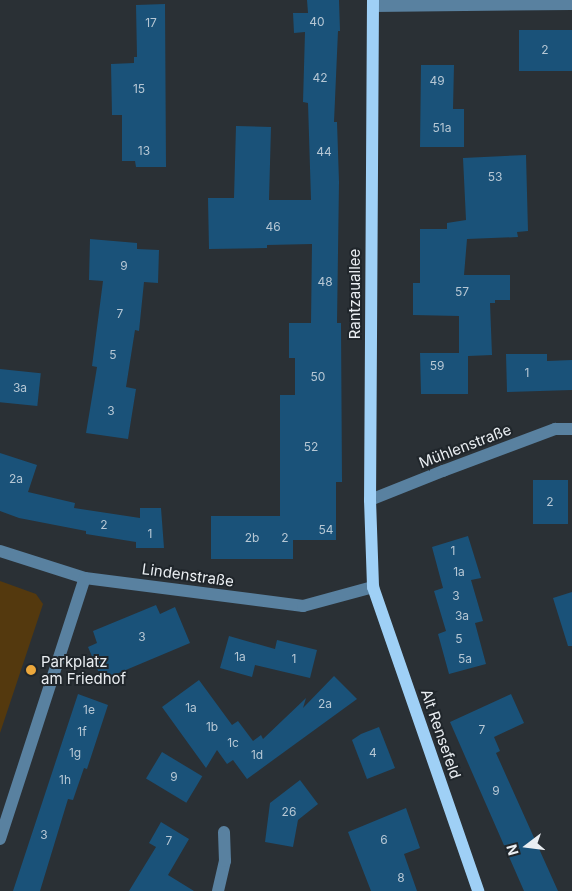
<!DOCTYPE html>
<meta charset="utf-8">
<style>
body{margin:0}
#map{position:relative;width:572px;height:891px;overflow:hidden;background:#2a3035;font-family:Inter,sans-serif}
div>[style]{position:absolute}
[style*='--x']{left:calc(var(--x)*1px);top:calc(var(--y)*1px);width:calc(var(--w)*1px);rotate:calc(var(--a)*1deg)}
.green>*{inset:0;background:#54390e}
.building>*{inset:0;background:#1a5279;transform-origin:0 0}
.minor>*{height:12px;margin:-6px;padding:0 6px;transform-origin:6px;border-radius:6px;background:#5981a0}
.major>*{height:12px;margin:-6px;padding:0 6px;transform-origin:6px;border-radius:6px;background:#9fd0f6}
.dots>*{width:14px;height:14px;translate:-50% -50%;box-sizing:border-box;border:2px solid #20262b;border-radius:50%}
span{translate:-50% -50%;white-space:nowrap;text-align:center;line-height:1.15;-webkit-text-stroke:4px #20262b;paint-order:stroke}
.number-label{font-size:12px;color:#b6c7d4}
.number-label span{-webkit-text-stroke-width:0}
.street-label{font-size:15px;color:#eaeef2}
.poi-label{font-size:15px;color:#eaeef2}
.left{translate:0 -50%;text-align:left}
.north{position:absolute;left:502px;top:821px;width:50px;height:50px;-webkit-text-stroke:4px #20262b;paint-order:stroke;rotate:255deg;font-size:14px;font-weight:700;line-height:20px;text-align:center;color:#eaeef2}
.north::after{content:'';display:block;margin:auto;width:18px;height:22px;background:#eaeef2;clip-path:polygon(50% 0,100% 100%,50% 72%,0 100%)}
</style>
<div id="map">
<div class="green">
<i style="clip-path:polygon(0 581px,36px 594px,43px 604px,0 733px)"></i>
</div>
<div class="building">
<i style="clip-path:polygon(307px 0,339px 0,340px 31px,338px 31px,334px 122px,337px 122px,339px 182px,337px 323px,341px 323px,342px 482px,336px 482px,336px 540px,293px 540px,293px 559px,211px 559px,211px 516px,280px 516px,280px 395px,295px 395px,295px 358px,289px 358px,289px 323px,311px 323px,312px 244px,267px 245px,267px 248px,209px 249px,208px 198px,234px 198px,236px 126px,271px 127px,269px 200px,311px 200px,308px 103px,303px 102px,305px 32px,294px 33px,293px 13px,308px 13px)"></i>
<i style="clip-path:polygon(165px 4px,166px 167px,136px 167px,135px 161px,122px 161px,122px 115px,112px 115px,111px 64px,134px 63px,134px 57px,137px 57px,136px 5px)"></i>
<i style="left:519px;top:30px;width:53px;height:41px"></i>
<i style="clip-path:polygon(421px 65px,454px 65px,453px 109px,464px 109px,464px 147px,420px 147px)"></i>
<i style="clip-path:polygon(526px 155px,528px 231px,517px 232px,518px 237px,467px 239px,464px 275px,510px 275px,510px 300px,495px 300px,495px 303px,490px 303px,492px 355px,468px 356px,468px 394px,421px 394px,420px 353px,459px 353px,459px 316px,413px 315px,413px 283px,420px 283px,420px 229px,447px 229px,447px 223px,466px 220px,463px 158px)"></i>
<i style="clip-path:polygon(90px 239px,137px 243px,137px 249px,159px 250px,158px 283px,144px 282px,139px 331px,135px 330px,126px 387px,136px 389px,128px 439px,86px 433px,97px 367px,92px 366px,103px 281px,89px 280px)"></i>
<i style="clip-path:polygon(506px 354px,547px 354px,547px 361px,572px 360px,572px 390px,507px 392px)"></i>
<i style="left:0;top:369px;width:41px;height:33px;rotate:6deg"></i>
<i style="clip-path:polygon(0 453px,37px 465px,28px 492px,75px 503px,74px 508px,140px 518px,140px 508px,161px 508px,164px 548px,136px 548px,136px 542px,86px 534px,86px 531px,19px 518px,0 511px)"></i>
<i style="left:568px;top:480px;width:44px;height:35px;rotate:90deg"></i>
<i style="clip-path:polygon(468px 536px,481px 578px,471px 580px,483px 621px,475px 623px,486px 664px,449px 674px,438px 634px,446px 631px,434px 591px,443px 588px,432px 547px)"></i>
<i style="clip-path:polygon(572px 592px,572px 646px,568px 646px,553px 598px)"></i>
<i style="clip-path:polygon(156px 605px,160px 614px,175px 607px,190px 643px,102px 680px,88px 647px,97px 643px,93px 631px)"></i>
<i style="clip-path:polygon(229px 636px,275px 649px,277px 640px,317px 650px,310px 678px,255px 665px,252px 677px,220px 668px)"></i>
<i style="clip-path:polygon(334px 676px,357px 699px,247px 779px,233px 760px,227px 764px,217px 750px,206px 768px,162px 707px,199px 680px,232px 725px,238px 721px,253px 741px,261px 735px,263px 739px,306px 698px,303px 708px)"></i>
<i style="clip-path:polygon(78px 694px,108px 705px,87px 769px,84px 768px,73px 800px,68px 799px,40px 891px,13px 891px)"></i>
<i style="clip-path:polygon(511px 694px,524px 723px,494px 737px,500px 751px,496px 753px,558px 891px,524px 891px,450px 722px)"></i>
<i style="clip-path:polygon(379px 727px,395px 768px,367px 779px,352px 740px,361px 734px)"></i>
<i style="left:162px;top:752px;width:47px;height:31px;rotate:31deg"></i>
<i style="clip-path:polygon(300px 780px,318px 804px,298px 820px,293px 847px,265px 842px,270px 803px)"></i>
<i style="clip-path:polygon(406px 808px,420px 848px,404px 854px,417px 891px,371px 891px,348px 832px)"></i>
<i style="clip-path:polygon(161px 822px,189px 839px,168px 875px,194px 891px,129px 891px,156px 847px,149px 843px)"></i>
</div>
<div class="minor">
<i style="--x:373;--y:6;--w:199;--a:-0.6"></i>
<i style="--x:370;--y:500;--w:79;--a:-21.7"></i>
<i style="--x:443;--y:471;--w:120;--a:-20.6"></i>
<i style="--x:555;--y:429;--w:17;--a:0"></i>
<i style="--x:0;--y:551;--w:89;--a:17.6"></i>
<i style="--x:85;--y:578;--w:220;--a:7.3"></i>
<i style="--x:303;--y:606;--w:73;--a:-15.2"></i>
<i style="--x:0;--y:839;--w:274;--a:-72"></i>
<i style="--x:218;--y:891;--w:31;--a:-77"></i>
<i style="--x:225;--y:861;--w:29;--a:-92"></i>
</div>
<div class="major">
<i style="--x:373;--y:0;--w:500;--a:90.34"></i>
<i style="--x:370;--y:500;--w:87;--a:88"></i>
<i style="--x:373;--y:587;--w:322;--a:70.9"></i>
</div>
<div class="dots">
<i style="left:31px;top:670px;background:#eda83c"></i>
</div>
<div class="number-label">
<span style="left:317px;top:22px">40</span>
<span style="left:151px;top:23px">17</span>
<span style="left:545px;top:50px">2</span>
<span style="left:320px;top:78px">42</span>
<span style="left:437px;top:81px">49</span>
<span style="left:139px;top:89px">15</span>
<span style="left:442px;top:128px">51a</span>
<span style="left:144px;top:151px">13</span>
<span style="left:324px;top:152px">44</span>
<span style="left:495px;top:177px">53</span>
<span style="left:273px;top:227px">46</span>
<span style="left:124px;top:266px">9</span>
<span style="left:325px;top:282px">48</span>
<span style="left:462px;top:292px">57</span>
<span style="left:120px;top:314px">7</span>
<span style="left:113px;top:355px">5</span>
<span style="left:437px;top:366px">59</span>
<span style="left:527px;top:373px">1</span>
<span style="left:318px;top:377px">50</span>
<span style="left:20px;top:388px">3a</span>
<span style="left:111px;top:411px">3</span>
<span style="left:311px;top:447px">52</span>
<span style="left:16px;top:479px">2a</span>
<span style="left:550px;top:502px">2</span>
<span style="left:104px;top:525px">2</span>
<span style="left:326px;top:530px">54</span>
<span style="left:150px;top:534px">1</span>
<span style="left:252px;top:538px">2b</span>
<span style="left:285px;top:538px">2</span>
<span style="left:453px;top:551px">1</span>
<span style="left:459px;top:572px">1a</span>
<span style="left:456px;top:596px">3</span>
<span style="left:462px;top:616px">3a</span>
<span style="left:142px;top:637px">3</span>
<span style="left:459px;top:639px">5</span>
<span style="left:240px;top:657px">1a</span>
<span style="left:294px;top:659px">1</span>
<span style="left:465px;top:659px">5a</span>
<span style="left:325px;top:704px">2a</span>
<span style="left:191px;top:708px">1a</span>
<span style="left:89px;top:710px">1e</span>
<span style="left:212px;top:727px">1b</span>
<span style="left:482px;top:730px">7</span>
<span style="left:82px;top:732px">1f</span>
<span style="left:233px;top:743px">1c</span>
<span style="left:75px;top:753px">1g</span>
<span style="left:373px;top:753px">4</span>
<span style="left:257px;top:755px">1d</span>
<span style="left:174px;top:777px">9</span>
<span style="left:65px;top:780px">1h</span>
<span style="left:496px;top:791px">9</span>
<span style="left:289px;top:812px">26</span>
<span style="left:44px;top:835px">3</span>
<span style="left:384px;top:840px">6</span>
<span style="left:169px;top:841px">7</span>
<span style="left:401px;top:878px">8</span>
</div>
<div class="street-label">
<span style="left:355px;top:294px;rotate:-90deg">Rantzauallee</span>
<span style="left:465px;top:446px;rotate:-21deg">Mühlenstraße</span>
<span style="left:188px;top:575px;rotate:8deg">Lindenstraße</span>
<span style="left:441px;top:734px;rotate:71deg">Alt Rensefeld</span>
</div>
<div class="poi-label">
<span class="left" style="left:41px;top:670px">Parkplatz<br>am Friedhof</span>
</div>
<div class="north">N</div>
</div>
